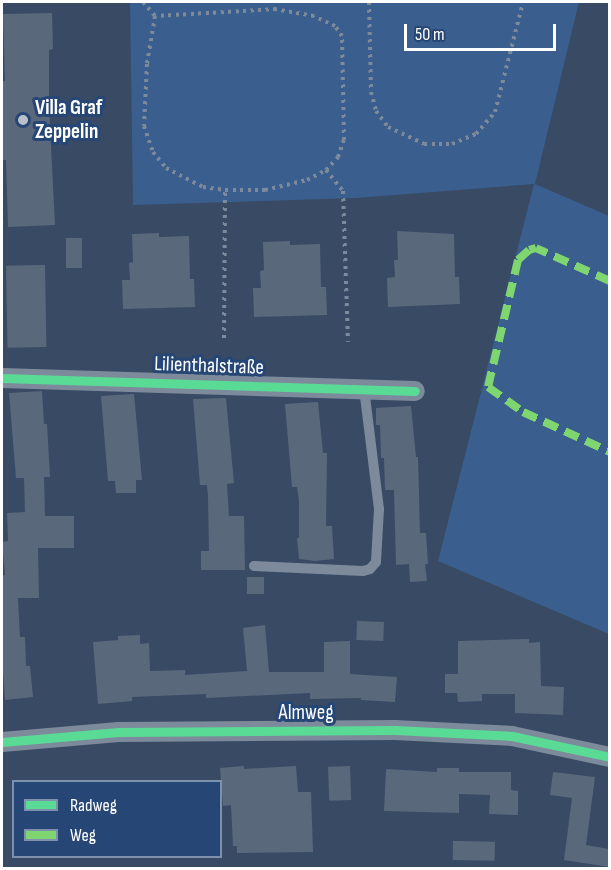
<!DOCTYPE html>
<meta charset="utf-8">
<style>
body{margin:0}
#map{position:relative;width:611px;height:870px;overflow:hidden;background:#384a64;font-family:"Sofia Sans Condensed",sans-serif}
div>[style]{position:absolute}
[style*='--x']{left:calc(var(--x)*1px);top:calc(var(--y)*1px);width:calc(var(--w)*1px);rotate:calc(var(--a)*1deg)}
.green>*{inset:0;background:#3a5e8d}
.building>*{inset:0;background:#5a687c;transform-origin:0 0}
.path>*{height:4px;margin-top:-2px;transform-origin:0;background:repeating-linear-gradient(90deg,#7c8a9b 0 3px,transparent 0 7.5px)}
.lane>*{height:10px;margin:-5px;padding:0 5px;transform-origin:5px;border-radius:5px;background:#7c8a9b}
.street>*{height:20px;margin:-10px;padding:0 10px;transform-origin:10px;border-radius:10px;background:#7c8a9b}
.quiet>*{height:8px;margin-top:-4px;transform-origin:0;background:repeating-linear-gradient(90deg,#7fd670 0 15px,transparent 0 23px)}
.cycleway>*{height:9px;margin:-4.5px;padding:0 4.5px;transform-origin:4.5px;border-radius:4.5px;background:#5adb95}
.dots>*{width:16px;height:16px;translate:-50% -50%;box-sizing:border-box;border:3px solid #264776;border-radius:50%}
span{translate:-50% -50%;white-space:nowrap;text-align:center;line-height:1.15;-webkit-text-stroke:6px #264776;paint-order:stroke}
.poi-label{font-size:21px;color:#fff;font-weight:700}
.left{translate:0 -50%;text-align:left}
.street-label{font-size:21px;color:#fff}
.frame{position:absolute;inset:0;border:3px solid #fff;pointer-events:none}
.legend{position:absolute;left:12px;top:780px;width:210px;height:78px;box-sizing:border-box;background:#264776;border:2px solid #7d91ad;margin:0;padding:8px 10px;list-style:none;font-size:18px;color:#fff}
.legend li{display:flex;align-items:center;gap:12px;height:30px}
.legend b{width:30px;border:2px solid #7d91ad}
.scale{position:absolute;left:404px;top:24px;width:152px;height:27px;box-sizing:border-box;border:3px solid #fff;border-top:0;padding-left:8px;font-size:18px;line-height:21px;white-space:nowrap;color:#fff;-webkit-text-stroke:4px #264776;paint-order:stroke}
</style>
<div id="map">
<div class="green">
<i style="clip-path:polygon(130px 2px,579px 2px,535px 184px,609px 216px,609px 634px,438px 561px,534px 184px,356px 198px,133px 205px)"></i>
</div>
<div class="building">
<i style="clip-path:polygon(52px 13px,53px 49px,49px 50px,49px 107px,55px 225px,8px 227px,6px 160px,2px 160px,2px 81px,5px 81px,3px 14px)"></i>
<i style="clip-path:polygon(397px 231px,454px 234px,455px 277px,459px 277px,460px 304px,388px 307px,387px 278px,395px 277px,394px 260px,398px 260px)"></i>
<i style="clip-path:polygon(159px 233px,159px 237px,189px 236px,190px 279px,194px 279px,195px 307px,123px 309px,122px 280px,130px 280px,129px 263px,133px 262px,132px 234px)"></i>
<i style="left:66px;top:238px;width:16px;height:30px"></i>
<i style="clip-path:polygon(290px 241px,290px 245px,320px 244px,321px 287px,326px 287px,327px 315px,254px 317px,253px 288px,261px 288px,260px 271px,264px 270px,263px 242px)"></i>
<i style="left:45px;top:265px;width:82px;height:39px;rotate:89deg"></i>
<i style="clip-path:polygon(42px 391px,44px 424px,47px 424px,50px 477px,44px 477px,45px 516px,74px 516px,74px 548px,38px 548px,39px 598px,18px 598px,20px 637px,25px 637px,26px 666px,30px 666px,33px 697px,5px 700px,2px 658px,2px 575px,5px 575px,2px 542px,8px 541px,7px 513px,25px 512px,24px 478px,16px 478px,9px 393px)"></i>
<i style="clip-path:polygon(134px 394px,142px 480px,136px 480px,136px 493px,116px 493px,115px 481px,108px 481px,101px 396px)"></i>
<i style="clip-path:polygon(226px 398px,234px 483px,227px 484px,229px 516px,244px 516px,245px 570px,201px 570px,201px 551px,209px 551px,208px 497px,207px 485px,200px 485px,193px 399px)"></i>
<i style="clip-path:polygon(318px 402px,323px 453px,327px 453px,326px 526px,332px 526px,334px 559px,315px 561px,299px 559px,297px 539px,299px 537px,299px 501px,297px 487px,292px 487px,285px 404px)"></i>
<i style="clip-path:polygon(411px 406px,416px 457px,418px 457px,420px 533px,426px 533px,428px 564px,425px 564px,427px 581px,410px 582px,409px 564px,396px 565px,394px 490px,385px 490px,384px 458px,381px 458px,380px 425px,376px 425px,376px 408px)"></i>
<i style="left:247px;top:577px;width:17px;height:17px"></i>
<i style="left:357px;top:621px;width:27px;height:19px;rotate:2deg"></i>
<i style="clip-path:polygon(265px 625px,269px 672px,324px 672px,324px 642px,350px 641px,350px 674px,397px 677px,395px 702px,361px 700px,361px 698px,310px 699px,310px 693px,206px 698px,206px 694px,132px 697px,132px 701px,98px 704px,93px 642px,118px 640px,118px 636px,140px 635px,140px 644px,149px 643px,150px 671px,185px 670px,185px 675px,247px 671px,243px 628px)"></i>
<i style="clip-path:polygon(529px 639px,529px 643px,540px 642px,541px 686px,564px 687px,563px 715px,515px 713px,515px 694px,482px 694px,482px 701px,458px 702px,457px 693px,445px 693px,445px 674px,458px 674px,458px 641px)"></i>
<i style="clip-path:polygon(244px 766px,244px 769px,296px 766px,298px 792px,311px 792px,313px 852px,237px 853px,237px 846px,233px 846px,231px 805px,223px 806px,220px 768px)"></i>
<i style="left:350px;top:766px;width:34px;height:22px;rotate:88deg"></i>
<i style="clip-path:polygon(437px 768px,459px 768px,459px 772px,511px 772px,511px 790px,518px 791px,518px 815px,489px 814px,490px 795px,459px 794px,459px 813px,384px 811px,386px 769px,437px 772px)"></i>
<i style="clip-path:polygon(553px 772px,595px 777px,586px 845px,609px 849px,609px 867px,564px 860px,572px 798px,550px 795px)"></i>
<i style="left:453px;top:841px;width:42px;height:19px;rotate:1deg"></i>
</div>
<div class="path">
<i style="--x:143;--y:2;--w:18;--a:49"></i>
<i style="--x:155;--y:16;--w:49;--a:99.5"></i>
<i style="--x:147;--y:64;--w:62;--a:92.8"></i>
<i style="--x:144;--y:126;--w:28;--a:71"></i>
<i style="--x:153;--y:152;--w:21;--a:51"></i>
<i style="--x:166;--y:168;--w:42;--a:27.2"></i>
<i style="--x:203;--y:187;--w:22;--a:8"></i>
<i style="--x:225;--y:190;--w:40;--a:0"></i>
<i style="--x:265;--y:190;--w:43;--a:-13.4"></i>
<i style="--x:307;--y:180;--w:21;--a:-28"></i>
<i style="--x:326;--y:170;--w:18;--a:-47"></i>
<i style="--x:338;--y:157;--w:18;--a:-71"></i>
<i style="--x:344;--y:140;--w:104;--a:-91.1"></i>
<i style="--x:342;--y:36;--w:12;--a:-125"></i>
<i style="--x:335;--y:26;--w:23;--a:-155"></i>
<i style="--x:314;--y:16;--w:39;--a:-170"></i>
<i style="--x:276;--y:9;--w:121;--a:176.7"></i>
<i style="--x:369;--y:2;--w:90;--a:88.7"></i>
<i style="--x:371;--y:92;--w:20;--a:75"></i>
<i style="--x:376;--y:111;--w:20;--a:53"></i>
<i style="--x:388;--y:127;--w:40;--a:25"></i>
<i style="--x:424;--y:144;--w:28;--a:0"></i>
<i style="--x:452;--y:144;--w:26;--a:-23"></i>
<i style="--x:476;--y:134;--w:29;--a:-49"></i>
<i style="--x:495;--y:112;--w:114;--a:-75.7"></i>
<i style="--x:326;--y:170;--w:27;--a:51"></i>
<i style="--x:343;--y:191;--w:151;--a:88.1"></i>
<i style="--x:224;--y:338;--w:148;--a:-89.6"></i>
</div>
<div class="lane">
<i style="--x:254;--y:566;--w:109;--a:2.6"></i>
<i style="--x:363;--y:571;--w:7;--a:-16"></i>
<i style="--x:370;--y:569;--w:9;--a:-49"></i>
<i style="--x:376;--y:562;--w:53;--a:-86.8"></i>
<i style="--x:379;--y:509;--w:122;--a:-97.1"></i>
</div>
<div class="street">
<i style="--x:2;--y:378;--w:413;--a:1.8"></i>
<i style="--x:2;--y:742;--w:117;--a:-4.9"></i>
<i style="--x:119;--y:732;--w:276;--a:-0.4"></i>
<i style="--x:395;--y:730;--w:117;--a:2.9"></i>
<i style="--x:512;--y:736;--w:100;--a:12.1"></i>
</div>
<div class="quiet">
<i style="--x:610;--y:281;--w:81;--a:-156"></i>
<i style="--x:536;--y:248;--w:7;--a:164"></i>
<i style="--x:529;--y:250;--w:15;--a:138"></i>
<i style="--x:518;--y:260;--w:130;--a:103.3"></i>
<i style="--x:488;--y:387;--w:43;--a:35.5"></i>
<i style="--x:523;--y:412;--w:96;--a:24.7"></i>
</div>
<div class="cycleway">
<i style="--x:2;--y:378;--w:413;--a:1.8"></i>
<i style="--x:2;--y:742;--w:117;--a:-4.9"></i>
<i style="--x:119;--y:732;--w:276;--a:-0.4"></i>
<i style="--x:395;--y:730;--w:117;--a:2.9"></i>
<i style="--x:512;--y:736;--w:100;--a:12.1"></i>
</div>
<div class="dots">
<i style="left:23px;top:120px;background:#b9c0c9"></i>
</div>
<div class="poi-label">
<span class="left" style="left:35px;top:120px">Villa Graf<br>Zeppelin</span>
</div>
<div class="street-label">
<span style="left:209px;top:366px;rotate:2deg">Lilienthalstraße</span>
<span style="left:306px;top:713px">Almweg</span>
</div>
<div class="frame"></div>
<ul class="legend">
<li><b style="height:8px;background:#5adb95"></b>Radweg</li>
<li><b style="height:8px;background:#7fd670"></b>Weg</li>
</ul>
<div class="scale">50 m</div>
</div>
